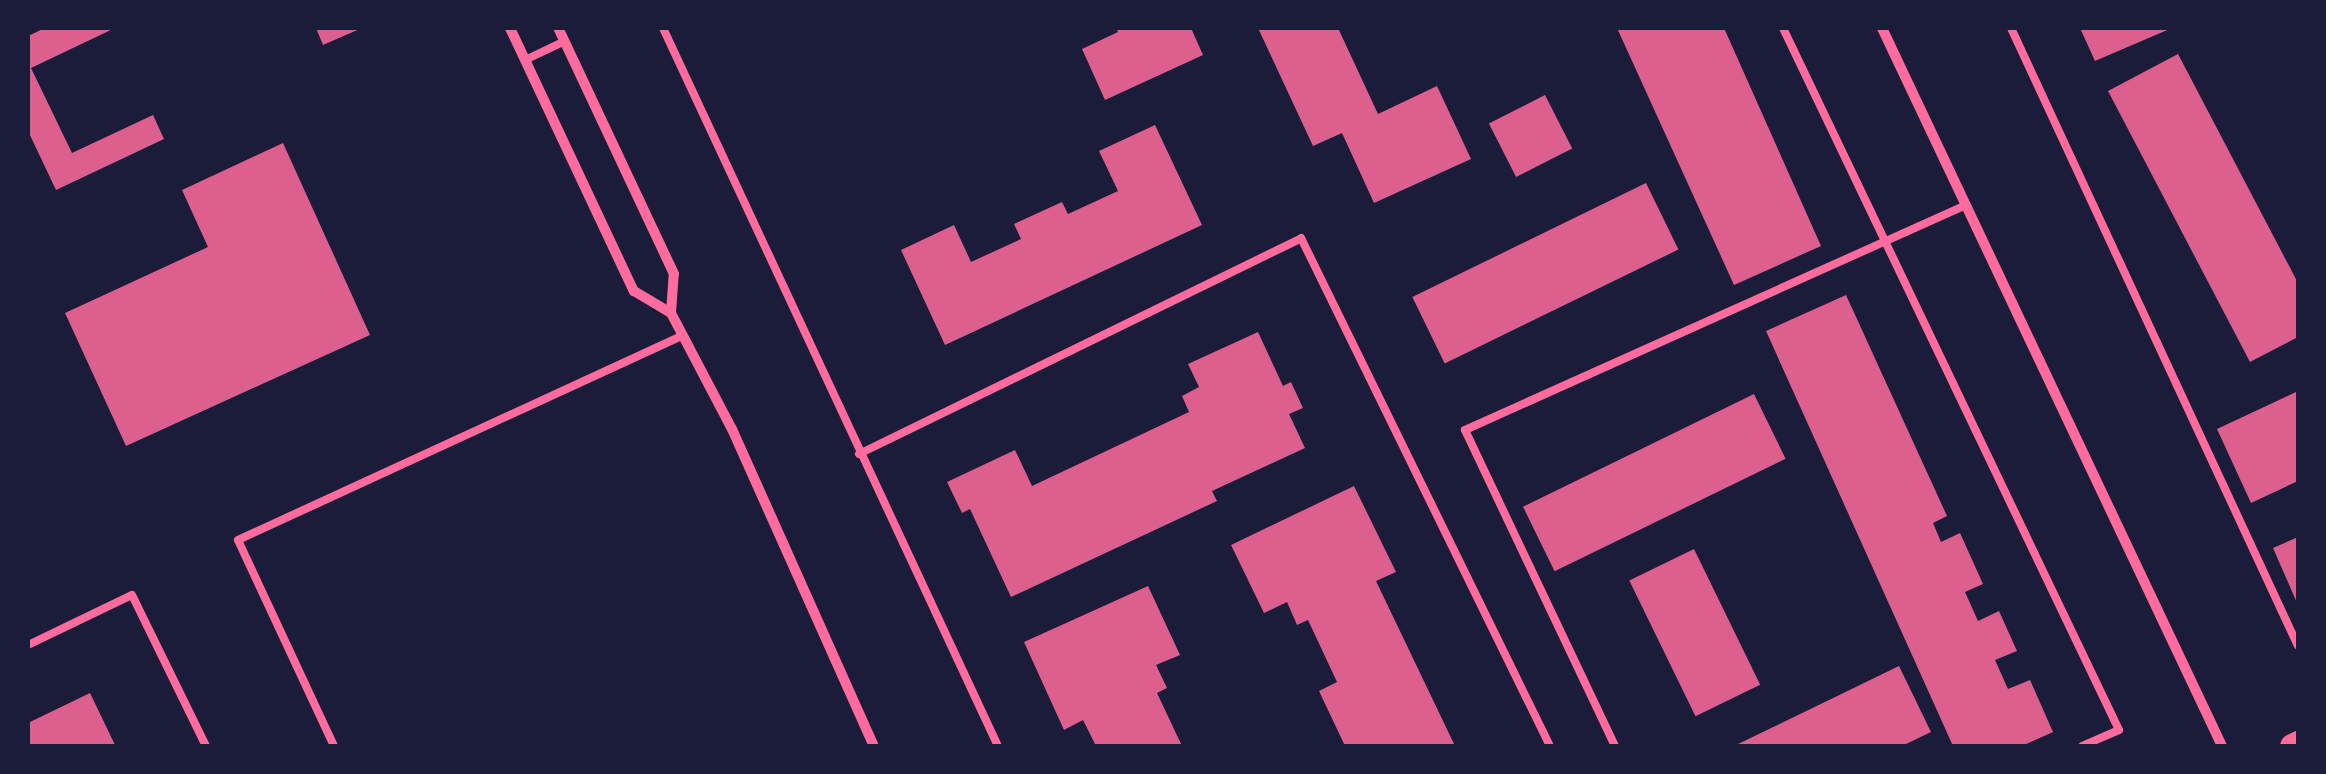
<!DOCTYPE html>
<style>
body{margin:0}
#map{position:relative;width:2326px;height:774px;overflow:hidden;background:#1b1b3a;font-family:Inter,sans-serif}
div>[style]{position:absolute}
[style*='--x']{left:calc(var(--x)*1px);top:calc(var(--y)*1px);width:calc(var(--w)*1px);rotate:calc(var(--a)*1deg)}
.building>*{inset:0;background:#dd5f8e;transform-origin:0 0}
.service>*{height:8px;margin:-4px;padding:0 4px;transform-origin:4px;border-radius:4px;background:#ff6b9d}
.minor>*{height:10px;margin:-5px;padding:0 5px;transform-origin:5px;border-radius:5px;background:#ff6b9d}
.primary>*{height:25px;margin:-12.5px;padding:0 12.5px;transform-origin:12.5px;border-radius:12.5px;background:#ff6b9d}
span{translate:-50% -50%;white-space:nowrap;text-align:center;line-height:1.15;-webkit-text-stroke:8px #1b1b3a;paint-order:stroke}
.frame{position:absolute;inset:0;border:30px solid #1b1b3a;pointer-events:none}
</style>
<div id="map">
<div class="building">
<i style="clip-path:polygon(45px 28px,115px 28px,31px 68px,72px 153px,153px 115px,164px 139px,56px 190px,28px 131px,28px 36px)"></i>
<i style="clip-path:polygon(316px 28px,362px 28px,323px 45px)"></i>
<i style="clip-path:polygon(1116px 28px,1191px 28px,1203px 55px,1105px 100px,1082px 49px,1118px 32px)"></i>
<i style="clip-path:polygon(1258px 28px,1338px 28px,1378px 114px,1437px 86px,1471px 159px,1374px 203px,1342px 133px,1313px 146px)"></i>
<i style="clip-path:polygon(1617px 28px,1724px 28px,1821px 246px,1734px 285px)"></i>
<i style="clip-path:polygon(2080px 28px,2172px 28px,2095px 61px)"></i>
<i style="clip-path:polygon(2178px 54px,2298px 283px,2298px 337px,2250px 362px,2108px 91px)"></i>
<i style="left:1545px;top:95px;width:60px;height:63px;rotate:63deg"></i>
<i style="clip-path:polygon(1155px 125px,1202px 225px,945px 345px,901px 250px,954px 225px,971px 262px,1021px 239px,1014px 224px,1062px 202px,1068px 214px,1118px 191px,1099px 151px)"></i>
<i style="clip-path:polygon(283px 143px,370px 335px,126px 446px,65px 313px,208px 247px,182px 190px)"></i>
<i style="left:1646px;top:183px;width:74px;height:260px;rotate:64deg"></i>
<i style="clip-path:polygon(1846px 295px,1947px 516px,1933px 523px,1941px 542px,1960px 533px,1983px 584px,1965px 592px,1978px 621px,1999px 611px,2017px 651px,1995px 660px,2008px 689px,2030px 680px,2053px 732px,2022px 746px,1953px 746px,1766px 331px)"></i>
<i style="clip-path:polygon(1258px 332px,1283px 386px,1291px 382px,1303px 408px,1289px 414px,1305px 448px,1212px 491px,1217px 501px,1011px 597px,970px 509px,962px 513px,947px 482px,1015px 450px,1032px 486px,1189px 412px,1182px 396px,1199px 387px,1188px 364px)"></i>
<i style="clip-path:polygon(2298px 391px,2298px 481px,2251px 503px,2217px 429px)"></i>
<i style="left:1754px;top:394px;width:72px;height:257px;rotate:64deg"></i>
<i style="clip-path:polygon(1354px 486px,1396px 572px,1376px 581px,1455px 746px,1345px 746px,1319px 691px,1337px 682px,1308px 620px,1297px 625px,1287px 602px,1264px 613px,1231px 545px)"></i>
<i style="clip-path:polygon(2298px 537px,2298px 605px,2273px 548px)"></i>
<i style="left:1694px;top:549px;width:151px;height:72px;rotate:64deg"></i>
<i style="clip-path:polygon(1148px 586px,1180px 655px,1156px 665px,1167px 688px,1157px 693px,1182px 746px,1096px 746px,1083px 720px,1064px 730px,1024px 642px)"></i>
<i style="clip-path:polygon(1899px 666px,1931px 732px,1902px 746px,1734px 746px)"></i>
<i style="clip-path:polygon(90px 693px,115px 745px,28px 746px,28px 723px)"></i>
</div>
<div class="service">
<i style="--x:663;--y:28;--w:792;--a:64.99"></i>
<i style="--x:1783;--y:28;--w:778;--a:64.42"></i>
<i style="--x:2119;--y:730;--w:40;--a:156.6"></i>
<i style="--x:2011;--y:28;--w:681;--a:65.09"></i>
<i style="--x:525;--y:60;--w:44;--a:-25.4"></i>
<i style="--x:859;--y:454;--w:492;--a:-26"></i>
<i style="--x:1301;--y:238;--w:566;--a:63.89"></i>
<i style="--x:28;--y:645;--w:115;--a:-25.7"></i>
<i style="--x:132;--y:595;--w:168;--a:63.9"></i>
<i style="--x:334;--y:746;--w:227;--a:-115"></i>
<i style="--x:238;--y:540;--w:490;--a:-24.7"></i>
<i style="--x:1615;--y:746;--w:350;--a:-115.4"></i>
<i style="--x:1465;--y:430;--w:549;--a:-24.18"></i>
</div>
<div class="minor">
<i style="--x:510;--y:28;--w:291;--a:64.8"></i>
<i style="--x:634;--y:291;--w:43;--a:30.7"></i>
<i style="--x:671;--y:313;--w:39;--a:-86"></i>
<i style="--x:674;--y:274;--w:272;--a:-115.2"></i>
<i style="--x:1882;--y:28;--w:794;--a:64.66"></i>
<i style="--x:671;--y:313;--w:131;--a:62.3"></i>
<i style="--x:732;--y:429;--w:347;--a:65.9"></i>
</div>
<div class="primary">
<i style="--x:2292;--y:746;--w:7;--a:-27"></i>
</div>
<div class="frame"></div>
</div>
